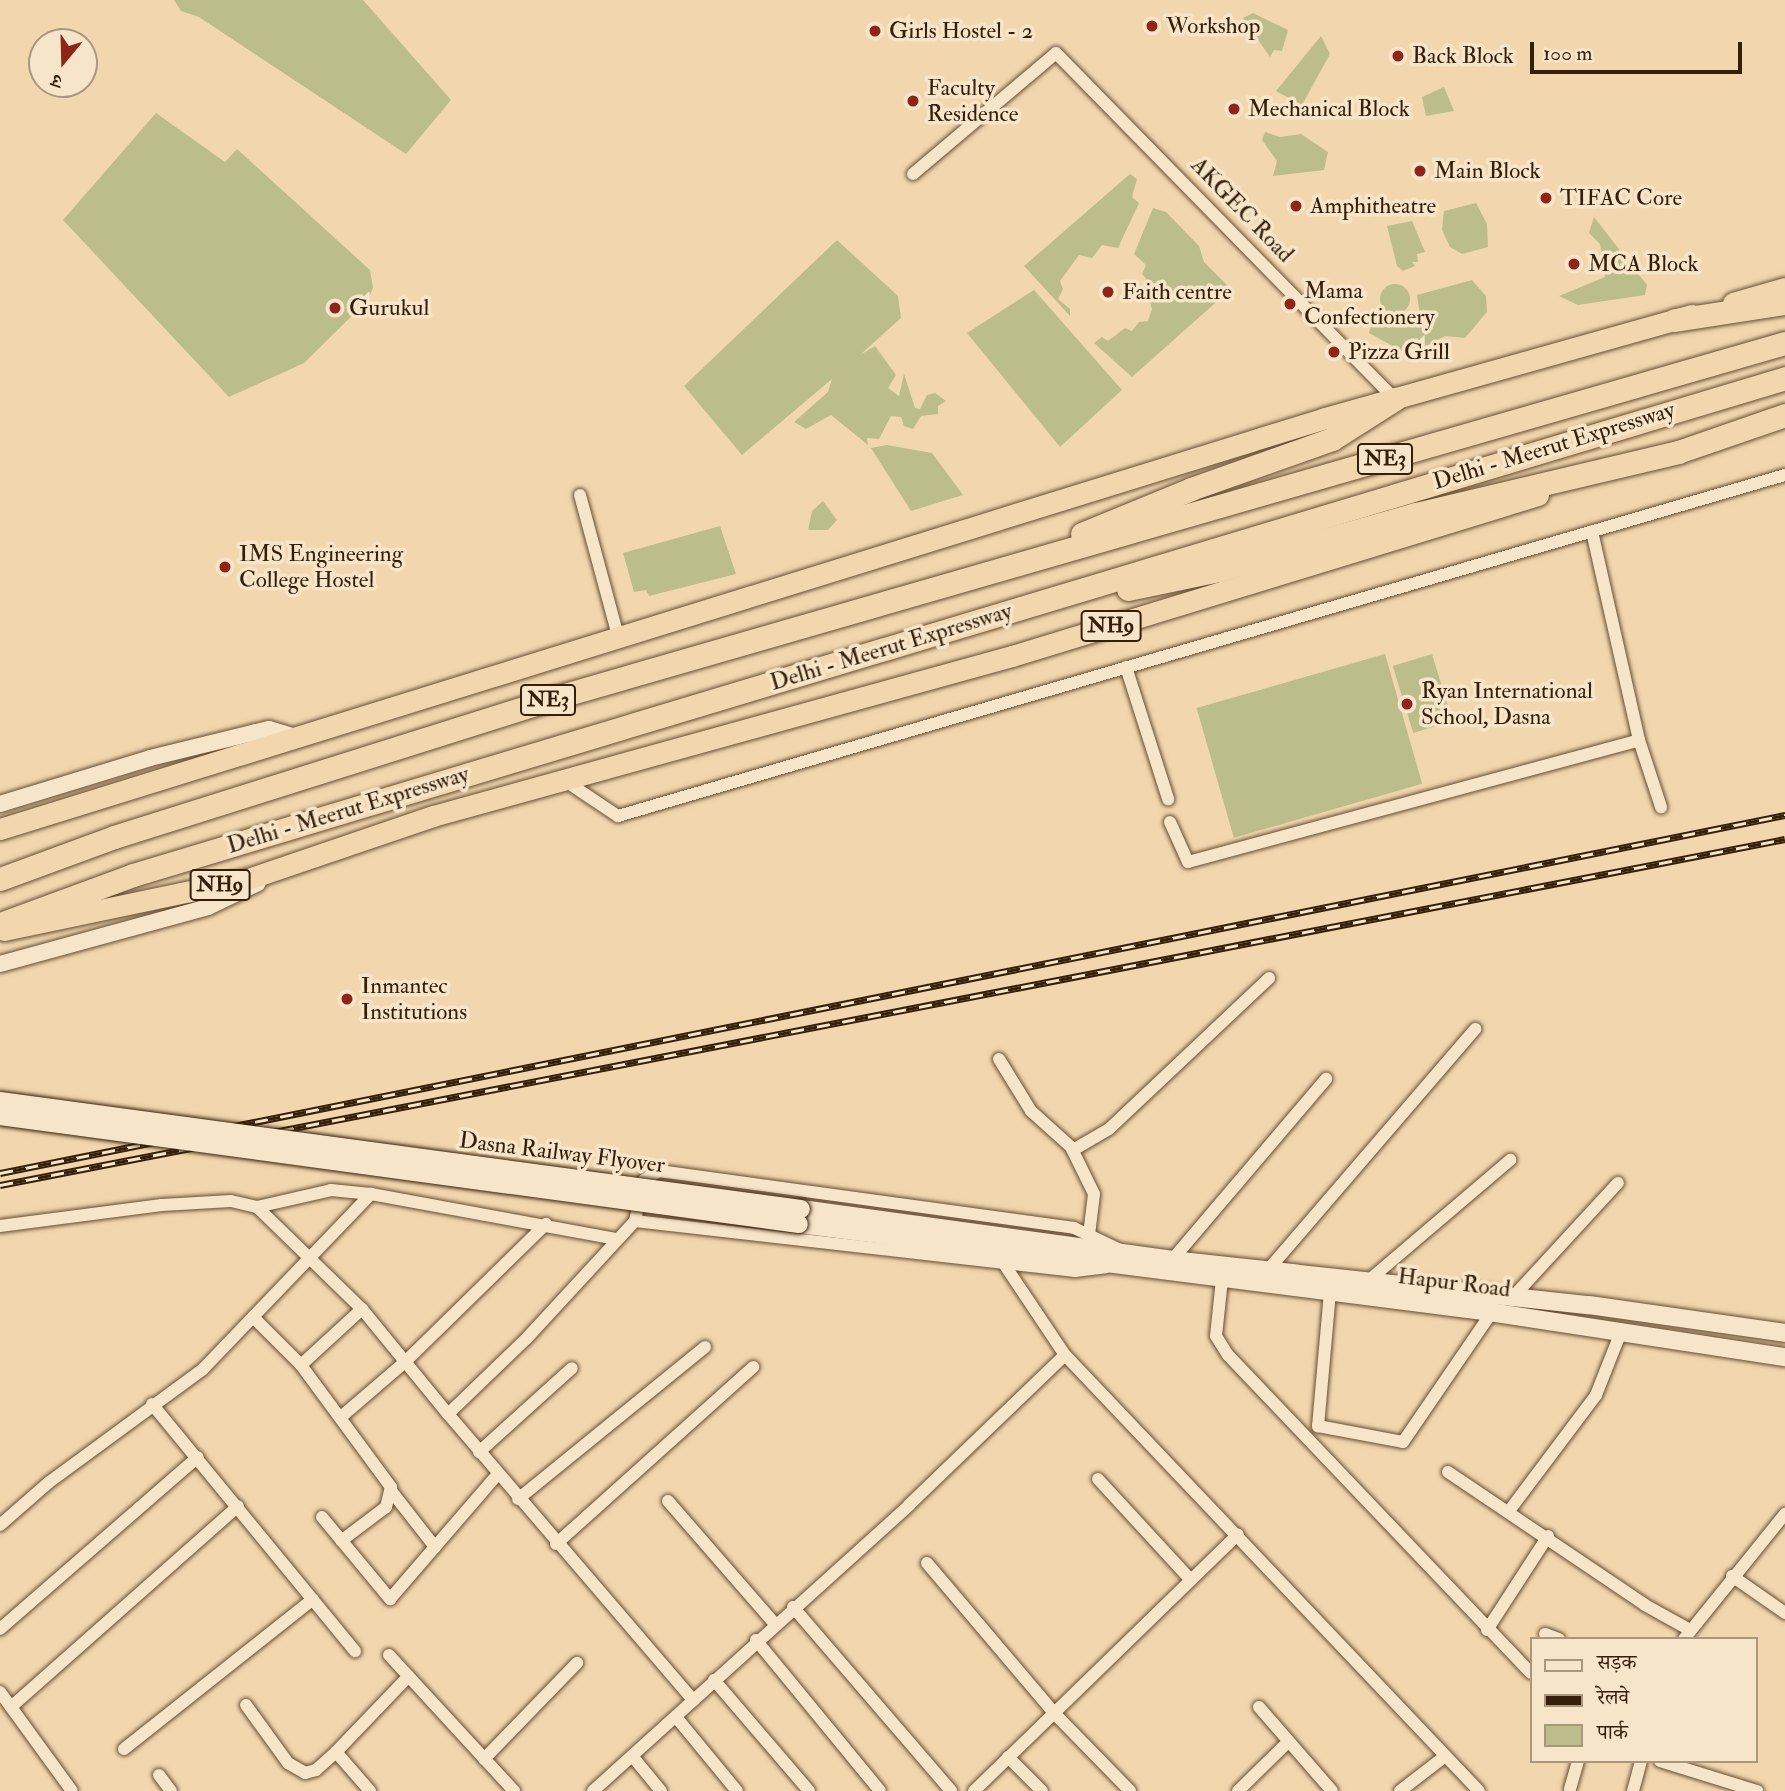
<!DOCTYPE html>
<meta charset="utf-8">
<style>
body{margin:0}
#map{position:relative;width:1785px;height:1791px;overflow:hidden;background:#f2d7ae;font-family:"IM FELL Double Pica","Noto Serif Devanagari",serif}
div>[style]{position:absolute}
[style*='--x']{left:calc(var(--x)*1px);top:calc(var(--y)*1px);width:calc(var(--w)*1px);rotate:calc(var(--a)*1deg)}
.green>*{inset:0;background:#bbbe8a;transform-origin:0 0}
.round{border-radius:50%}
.roads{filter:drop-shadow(0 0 2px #644d33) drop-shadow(0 0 2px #644d33)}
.minor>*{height:12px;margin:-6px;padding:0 6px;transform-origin:6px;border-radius:6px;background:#f7e5ca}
.tertiary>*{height:16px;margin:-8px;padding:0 8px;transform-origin:8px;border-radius:8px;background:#f7e5ca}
.secondary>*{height:18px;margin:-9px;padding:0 9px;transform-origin:9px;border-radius:9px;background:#f7e5ca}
.trunk>*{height:21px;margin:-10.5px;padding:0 10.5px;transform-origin:10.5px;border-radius:10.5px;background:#f2d7ae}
.motorway>*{height:23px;margin:-11.5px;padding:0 11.5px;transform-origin:11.5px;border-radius:11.5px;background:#f2d7ae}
.rail>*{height:7px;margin-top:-3.5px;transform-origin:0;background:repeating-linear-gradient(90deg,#f7e5ca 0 13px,#351f0a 0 26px);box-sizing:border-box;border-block:2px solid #351f0a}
.bridges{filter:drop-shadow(0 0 2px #351f0a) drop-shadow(0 0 2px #351f0a)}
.secondary-bridge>*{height:18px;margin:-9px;padding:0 9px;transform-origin:9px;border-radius:9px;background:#f7e5ca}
.dots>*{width:19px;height:19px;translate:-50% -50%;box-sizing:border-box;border:4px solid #f7e5ca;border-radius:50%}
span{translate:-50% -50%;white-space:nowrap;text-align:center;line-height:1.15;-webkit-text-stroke:7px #f7e5ca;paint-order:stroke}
.shield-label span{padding:2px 5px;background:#f7e5ca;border:2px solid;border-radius:5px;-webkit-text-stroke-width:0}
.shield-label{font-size:21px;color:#351f0a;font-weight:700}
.poi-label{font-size:23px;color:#351f0a}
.left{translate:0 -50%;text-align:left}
.street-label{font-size:23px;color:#351f0a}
.legend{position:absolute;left:1530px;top:1637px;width:228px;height:126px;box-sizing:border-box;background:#f7e5ca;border:2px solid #a9967d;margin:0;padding:9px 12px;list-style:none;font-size:21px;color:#351f0a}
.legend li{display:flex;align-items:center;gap:14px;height:35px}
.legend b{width:35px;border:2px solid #a9967d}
.north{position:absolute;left:28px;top:28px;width:70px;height:70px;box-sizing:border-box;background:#f7e5ca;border:2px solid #a9967d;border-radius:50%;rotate:199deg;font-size:19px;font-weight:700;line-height:28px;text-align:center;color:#351f0a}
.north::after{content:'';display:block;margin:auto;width:24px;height:32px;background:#8f2418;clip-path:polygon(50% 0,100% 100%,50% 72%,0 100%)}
.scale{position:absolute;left:1530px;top:42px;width:212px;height:32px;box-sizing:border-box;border:4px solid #351f0a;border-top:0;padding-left:9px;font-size:21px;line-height:24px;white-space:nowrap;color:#351f0a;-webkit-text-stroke:5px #f7e5ca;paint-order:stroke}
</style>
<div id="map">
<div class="green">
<i style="clip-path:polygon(174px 0,363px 0,451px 100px,406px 154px,199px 17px,181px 11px)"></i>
<i style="clip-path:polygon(1253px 13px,1288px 30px,1282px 51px,1274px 50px,1270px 57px,1243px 18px)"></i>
<i style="clip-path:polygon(1321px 36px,1330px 54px,1302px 105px,1276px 91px)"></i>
<i style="clip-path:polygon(1444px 87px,1454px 111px,1426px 116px,1422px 97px)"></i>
<i style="clip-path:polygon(156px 113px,225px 162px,237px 149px,370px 270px,373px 288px,368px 300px,304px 363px,229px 397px,63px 220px)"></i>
<i style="clip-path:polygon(1265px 132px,1280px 137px,1301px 134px,1328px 152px,1324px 170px,1273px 176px,1277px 161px,1262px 140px)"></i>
<i style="clip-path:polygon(1130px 174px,1137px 179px,1132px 197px,1139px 203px,1118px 248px,1102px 245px,1092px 258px,1079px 255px,1060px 281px,1063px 289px,1058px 299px,1070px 309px,1070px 316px,1024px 266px)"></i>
<i style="clip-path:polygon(1476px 203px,1487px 224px,1488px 247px,1462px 254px,1450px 247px,1442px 230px,1444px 211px)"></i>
<i style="clip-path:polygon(1153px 208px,1166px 212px,1199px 246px,1204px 262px,1231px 289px,1132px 377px,1094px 343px,1102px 337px,1108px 341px,1125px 328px,1132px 331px,1139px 322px,1148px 321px,1152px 309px,1149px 299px,1155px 289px,1142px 274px,1146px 265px,1134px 254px)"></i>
<i style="clip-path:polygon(1594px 217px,1647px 285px,1645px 295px,1578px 305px,1559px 296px,1605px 277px,1600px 244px,1589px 233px)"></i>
<i style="clip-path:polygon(1412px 221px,1425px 252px,1417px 254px,1418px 262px,1412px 262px,1415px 266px,1403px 271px,1397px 266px,1387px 226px)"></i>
<i style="clip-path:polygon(837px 240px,898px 296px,901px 318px,860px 355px,875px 346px,896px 375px,888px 388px,899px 396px,904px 374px,915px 408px,920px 409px,927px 395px,935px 393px,946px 401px,938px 406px,938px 414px,921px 416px,913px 429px,904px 426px,901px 417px,891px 416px,879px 439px,867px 438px,868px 445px,831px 415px,806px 429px,794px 422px,828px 392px,832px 379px,742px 455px,684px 386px)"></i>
<i style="clip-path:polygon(1472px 280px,1486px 296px,1487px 312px,1465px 338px,1445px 336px,1409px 355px,1369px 333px,1375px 313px,1382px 324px,1420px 315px,1417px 295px)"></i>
<i class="round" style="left:1380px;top:284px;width:30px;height:30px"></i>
<i style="clip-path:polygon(1034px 290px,1122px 390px,1060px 447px,967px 333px)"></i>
<i style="clip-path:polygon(887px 445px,932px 453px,963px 495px,911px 511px,871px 448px)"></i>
<i style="clip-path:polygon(823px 501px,837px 520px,828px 530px,808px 530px,812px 511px)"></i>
<i style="clip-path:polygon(720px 526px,736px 574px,649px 596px,646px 590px,634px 592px,623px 553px)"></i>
<i style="left:1385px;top:654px;width:135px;height:196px;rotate:74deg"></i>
<i style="left:1432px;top:654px;width:70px;height:41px;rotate:73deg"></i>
</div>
<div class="roads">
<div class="minor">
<i style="--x:913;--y:174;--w:187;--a:-40.2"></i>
<i style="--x:1056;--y:53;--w:484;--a:45.6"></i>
<i style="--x:580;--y:495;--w:146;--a:74.9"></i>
<i style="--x:1126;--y:667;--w:139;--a:72.3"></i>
<i style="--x:1639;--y:740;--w:71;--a:71.8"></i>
<i style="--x:564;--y:780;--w:65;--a:33.7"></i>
<i style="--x:618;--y:816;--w:1216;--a:-16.29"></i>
<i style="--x:1170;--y:822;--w:44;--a:65.8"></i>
<i style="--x:1188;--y:862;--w:467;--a:-15.1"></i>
<i style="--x:1639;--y:740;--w:214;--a:-102.7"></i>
<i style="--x:999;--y:1059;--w:61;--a:58.4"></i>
<i style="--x:1031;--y:1111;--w:54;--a:42"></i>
<i style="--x:1071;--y:1147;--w:52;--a:63.9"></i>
<i style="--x:1094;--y:1194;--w:39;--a:97"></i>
<i style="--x:1073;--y:1150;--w:42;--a:-30.3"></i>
<i style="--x:1109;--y:1129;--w:220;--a:-43.3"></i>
<i style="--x:257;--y:1207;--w:76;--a:-12.9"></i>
<i style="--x:331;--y:1190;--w:40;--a:5.7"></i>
<i style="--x:371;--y:1194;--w:250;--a:10.4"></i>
<i style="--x:635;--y:1221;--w:42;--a:-77.6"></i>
<i style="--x:644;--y:1180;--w:17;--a:-31"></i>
<i style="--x:659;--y:1171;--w:419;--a:7.8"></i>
<i style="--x:1074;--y:1228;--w:49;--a:25.5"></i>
<i style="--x:0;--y:1226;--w:163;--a:-7.4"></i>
<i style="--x:162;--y:1205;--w:69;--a:-3.3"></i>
<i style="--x:231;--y:1201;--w:27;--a:13"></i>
<i style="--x:257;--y:1207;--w:146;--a:44.2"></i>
<i style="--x:362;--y:1309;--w:136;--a:50.7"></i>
<i style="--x:448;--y:1414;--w:110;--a:-43.9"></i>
<i style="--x:527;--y:1338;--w:159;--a:-47.3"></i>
<i style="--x:635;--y:1221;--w:443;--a:6.5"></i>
<i style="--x:1075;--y:1271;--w:31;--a:-7"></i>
<i style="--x:1172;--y:1260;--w:238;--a:-49.6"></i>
<i style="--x:1004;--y:1264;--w:110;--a:56.2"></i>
<i style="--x:1065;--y:1355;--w:601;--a:46.48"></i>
<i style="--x:1268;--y:1270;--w:318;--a:-49.3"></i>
<i style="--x:1222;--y:1279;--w:57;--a:96"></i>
<i style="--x:1216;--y:1336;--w:22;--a:58"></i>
<i style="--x:1228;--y:1355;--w:439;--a:46.4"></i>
<i style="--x:1368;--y:1281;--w:187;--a:-40.4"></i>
<i style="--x:1330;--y:1292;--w:135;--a:95.1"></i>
<i style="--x:1318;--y:1426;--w:86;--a:10.7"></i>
<i style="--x:1403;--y:1442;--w:158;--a:-55.6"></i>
<i style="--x:1513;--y:1297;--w:155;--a:-47.4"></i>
<i style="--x:253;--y:1317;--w:68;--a:45"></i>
<i style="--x:301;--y:1365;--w:152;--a:53.6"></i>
<i style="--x:391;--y:1487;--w:21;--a:104"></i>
<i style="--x:386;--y:1507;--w:56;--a:142.9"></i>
<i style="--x:301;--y:1365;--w:83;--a:-42.6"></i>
<i style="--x:152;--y:1404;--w:320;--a:50.6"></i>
<i style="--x:448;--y:1414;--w:377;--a:49.4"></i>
<i style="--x:341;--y:1417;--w:86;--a:-40.7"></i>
<i style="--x:406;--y:1361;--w:196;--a:-44.4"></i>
<i style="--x:479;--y:1452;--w:125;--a:-42.1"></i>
<i style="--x:1448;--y:1472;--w:238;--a:34"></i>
<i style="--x:1645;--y:1605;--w:51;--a:29.1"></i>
<i style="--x:1098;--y:1479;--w:136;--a:47.4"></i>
<i style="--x:392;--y:1492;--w:70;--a:52"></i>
<i style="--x:518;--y:1499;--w:241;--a:-39.1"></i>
<i style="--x:668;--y:1501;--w:163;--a:49"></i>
<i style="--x:1509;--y:1511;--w:145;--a:-53.1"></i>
<i style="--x:1596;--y:1395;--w:68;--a:-68.4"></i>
<i style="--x:322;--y:1517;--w:107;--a:50.3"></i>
<i style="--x:390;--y:1599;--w:164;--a:-49.2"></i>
<i style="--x:0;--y:1525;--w:64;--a:-41.2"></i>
<i style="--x:48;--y:1483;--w:192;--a:-36.3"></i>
<i style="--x:203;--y:1369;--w:243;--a:-46.2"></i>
<i style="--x:556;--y:1544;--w:265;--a:-41.9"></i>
<i style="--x:927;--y:1563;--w:197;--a:49.7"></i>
<i style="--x:1054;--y:1713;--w:109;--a:45.7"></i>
<i style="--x:1732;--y:1576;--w:65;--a:34.9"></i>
<i style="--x:793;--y:1607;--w:243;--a:49.3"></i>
<i style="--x:0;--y:1629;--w:262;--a:-41"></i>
<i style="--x:1487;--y:1630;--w:112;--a:-57"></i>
<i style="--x:1545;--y:1634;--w:15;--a:20"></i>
<i style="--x:1684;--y:1639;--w:161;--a:-51.1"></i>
<i style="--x:756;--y:1640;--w:195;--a:50.6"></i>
<i style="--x:389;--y:1655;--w:185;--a:47.4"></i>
<i style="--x:714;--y:1680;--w:146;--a:49.4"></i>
<i style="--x:0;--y:1692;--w:122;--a:54"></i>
<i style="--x:246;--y:1705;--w:72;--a:54.1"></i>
<i style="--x:288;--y:1763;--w:20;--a:30"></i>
<i style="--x:305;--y:1773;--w:11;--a:-15"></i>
<i style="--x:316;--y:1770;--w:27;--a:-42"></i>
<i style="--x:336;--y:1752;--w:105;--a:-46.2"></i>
<i style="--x:11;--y:1707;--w:303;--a:-41.5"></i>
<i style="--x:1259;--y:1707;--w:111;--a:49"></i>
<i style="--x:676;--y:1717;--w:96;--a:50.5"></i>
<i style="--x:124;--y:1749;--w:241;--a:-38.4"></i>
<i style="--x:336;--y:1752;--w:52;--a:48.9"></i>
<i style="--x:633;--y:1757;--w:44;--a:50.5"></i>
<i style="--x:1008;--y:1757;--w:48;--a:45"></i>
<i style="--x:484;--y:1759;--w:134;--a:-45.9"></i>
<i style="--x:1660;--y:1761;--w:102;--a:17.2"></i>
<i style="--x:159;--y:1775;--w:20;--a:53"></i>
<i style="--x:1570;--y:1789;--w:29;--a:-74"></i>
<i style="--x:593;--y:1791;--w:426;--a:-42.1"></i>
<i style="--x:909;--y:1505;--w:216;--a:-43.9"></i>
<i style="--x:974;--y:1791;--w:368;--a:-44.2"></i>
<i style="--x:1238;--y:1791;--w:71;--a:-44.4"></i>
<i style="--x:1400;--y:1791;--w:56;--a:-37.7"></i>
<i style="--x:1633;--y:1791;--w:31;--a:-75"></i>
</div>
<div class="tertiary">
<i style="--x:0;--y:804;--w:157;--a:-17"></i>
<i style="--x:150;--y:758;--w:109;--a:-13.8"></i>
<i style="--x:256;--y:732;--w:13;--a:-13"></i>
<i style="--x:269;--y:729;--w:24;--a:17"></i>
<i style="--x:0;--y:964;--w:216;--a:-15.3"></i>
<i style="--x:208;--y:907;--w:55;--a:-25.6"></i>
</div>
<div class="secondary">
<i style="--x:801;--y:1209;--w:374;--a:7.8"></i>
<i style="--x:1172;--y:1260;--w:419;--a:6.2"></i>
<i style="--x:1589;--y:1305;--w:198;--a:8.1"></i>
<i style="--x:799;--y:1224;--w:690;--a:7.25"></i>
<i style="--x:1483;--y:1311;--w:305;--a:8.7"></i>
</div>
<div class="trunk">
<i style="--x:1733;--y:303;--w:54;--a:-16.1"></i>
<i style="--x:0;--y:829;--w:1387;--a:-17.23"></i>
<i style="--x:1325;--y:418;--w:381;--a:-15.7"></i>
<i style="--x:4;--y:930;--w:249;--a:-11.8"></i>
<i style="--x:248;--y:879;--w:195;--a:-18.8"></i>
<i style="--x:433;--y:816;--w:601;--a:-15.45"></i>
<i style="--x:1012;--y:656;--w:550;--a:-17.02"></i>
</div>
<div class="motorway">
<i style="--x:1675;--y:320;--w:111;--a:-8.8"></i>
<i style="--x:1082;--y:534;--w:118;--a:-22.4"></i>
<i style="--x:1191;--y:489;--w:150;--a:-19.5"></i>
<i style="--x:1332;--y:439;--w:75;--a:-32.4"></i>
<i style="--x:1128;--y:589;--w:93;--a:-11.8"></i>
<i style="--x:1219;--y:570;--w:205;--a:-15.9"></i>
<i style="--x:1416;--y:514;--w:269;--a:-13.3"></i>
<i style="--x:1678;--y:452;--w:113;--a:-19.1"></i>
<i style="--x:0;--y:879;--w:121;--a:-20.2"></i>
<i style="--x:114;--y:837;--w:461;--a:-17.5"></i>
<i style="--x:554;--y:698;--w:1281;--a:-16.09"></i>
<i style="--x:0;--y:924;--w:142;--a:-20.2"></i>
<i style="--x:133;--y:875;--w:1725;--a:-16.74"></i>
</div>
</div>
<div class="rail">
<i style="--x:0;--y:1173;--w:1821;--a:-11.34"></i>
<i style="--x:0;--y:1185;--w:1818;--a:-10.97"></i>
</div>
<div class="bridges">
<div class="secondary-bridge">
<i style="--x:0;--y:1101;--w:808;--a:7.68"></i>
<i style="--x:0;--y:1116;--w:806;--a:7.7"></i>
</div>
</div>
<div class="dots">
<i style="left:1152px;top:26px;background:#8f2418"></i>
<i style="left:875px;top:31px;background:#8f2418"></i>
<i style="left:1398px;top:56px;background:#8f2418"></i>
<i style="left:913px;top:101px;background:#8f2418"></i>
<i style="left:1234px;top:109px;background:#8f2418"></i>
<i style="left:1420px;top:171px;background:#8f2418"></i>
<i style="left:1546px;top:198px;background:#8f2418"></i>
<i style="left:1296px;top:206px;background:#8f2418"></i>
<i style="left:1574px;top:264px;background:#8f2418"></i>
<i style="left:1108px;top:292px;background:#8f2418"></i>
<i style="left:1290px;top:304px;background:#8f2418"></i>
<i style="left:335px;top:308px;background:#8f2418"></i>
<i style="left:1334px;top:352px;background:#8f2418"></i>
<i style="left:225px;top:567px;background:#8f2418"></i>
<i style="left:1407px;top:704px;background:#8f2418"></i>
<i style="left:347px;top:999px;background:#8f2418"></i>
</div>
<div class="shield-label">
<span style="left:1385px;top:459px">NE3</span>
<span style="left:1111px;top:626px">NH9</span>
<span style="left:548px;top:700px">NE3</span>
<span style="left:220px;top:885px">NH9</span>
</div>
<div class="poi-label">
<span class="left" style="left:1166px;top:26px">Workshop</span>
<span class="left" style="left:889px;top:31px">Girls Hostel - 2</span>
<span class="left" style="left:1412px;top:56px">Back Block</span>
<span class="left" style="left:927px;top:101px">Faculty<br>Residence</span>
<span class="left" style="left:1248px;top:109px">Mechanical Block</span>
<span class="left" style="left:1434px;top:171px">Main Block</span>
<span class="left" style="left:1560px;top:198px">TIFAC Core</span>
<span class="left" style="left:1310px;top:206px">Amphitheatre</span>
<span class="left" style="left:1588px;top:264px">MCA Block</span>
<span class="left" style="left:1304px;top:304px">Mama<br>Confectionery</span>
<span class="left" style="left:1122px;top:292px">Faith centre</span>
<span class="left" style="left:349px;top:308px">Gurukul</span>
<span class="left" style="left:1348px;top:352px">Pizza Grill</span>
<span class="left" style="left:239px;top:567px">IMS Engineering<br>College Hostel</span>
<span class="left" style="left:1421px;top:704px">Ryan International<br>School, Dasna</span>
<span class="left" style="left:361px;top:999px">Inmantec<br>Institutions</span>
</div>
<div class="street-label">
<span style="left:1242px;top:210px;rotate:46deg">AKGEC Road</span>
<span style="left:1554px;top:446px;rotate:-17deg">Delhi - Meerut Expressway</span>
<span style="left:891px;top:647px;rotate:-17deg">Delhi - Meerut Expressway</span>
<span style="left:348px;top:810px;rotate:-17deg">Delhi - Meerut Expressway</span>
<span style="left:562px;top:1153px;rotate:7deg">Dasna Railway Flyover</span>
<span style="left:1454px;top:1283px;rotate:7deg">Hapur Road</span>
</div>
<ul class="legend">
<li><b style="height:9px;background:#f7e5ca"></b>सड़क</li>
<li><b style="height:9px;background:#351f0a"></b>रेलवे</li>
<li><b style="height:19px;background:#bbbe8a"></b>पार्क</li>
</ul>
<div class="north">उ</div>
<div class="scale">100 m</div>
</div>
